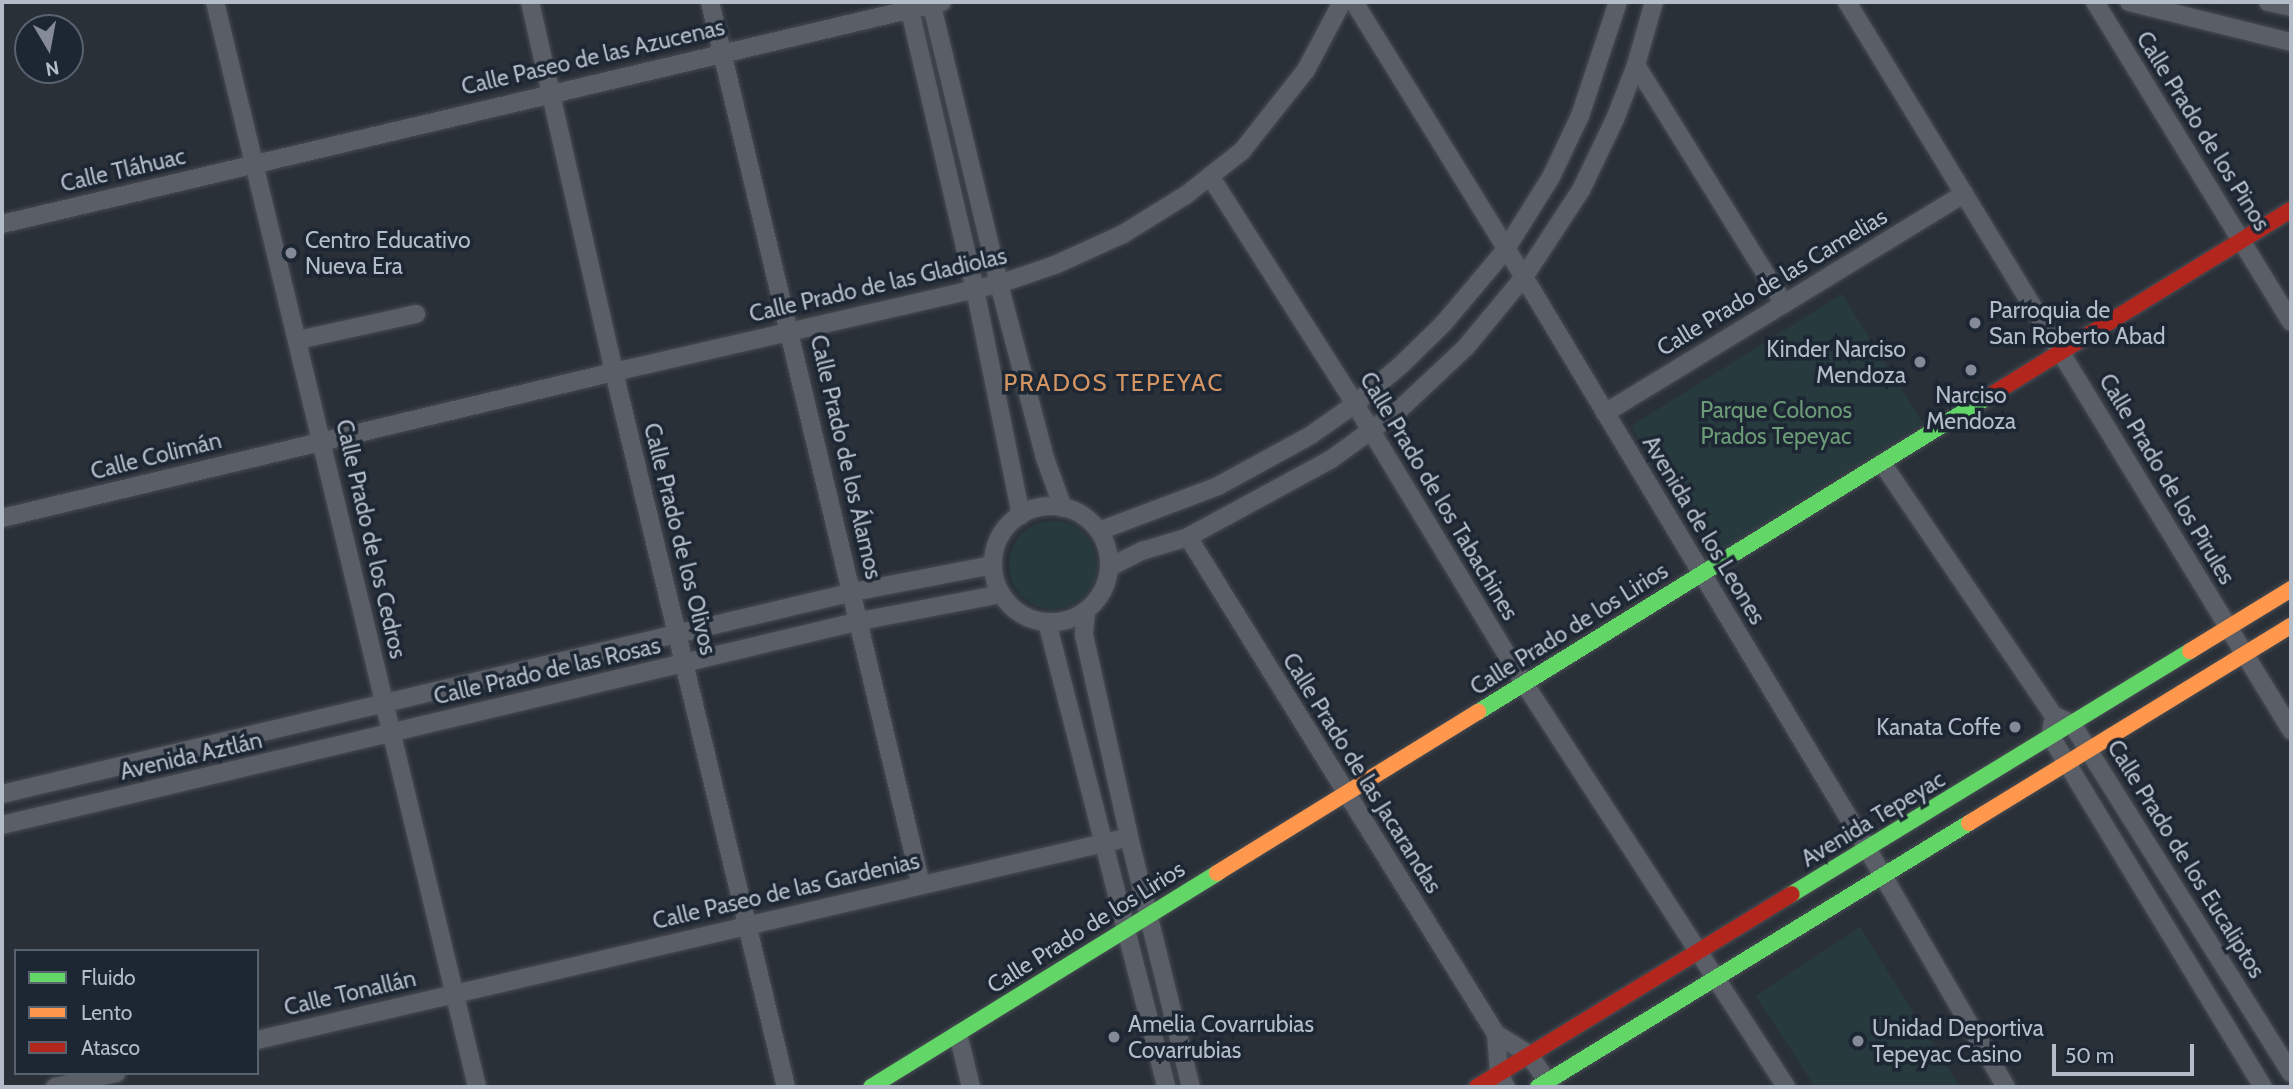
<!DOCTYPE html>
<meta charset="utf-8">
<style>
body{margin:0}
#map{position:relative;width:2293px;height:1089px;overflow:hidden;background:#2a3038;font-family:Cabin,sans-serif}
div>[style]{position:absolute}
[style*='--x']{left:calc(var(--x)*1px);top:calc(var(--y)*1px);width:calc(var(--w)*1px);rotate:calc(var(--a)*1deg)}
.green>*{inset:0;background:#273a3e;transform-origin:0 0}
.round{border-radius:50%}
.roads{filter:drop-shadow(0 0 2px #484c53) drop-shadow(0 0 2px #484c53)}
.street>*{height:18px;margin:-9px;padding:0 9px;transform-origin:9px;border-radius:9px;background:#5a5e66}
.street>.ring{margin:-9px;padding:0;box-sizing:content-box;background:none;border:18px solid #5a5e66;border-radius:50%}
.fast>*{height:16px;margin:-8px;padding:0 8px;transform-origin:8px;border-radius:8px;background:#63d668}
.slow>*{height:16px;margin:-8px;padding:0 8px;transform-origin:8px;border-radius:8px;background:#ff974d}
.jam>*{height:16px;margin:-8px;padding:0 8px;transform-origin:8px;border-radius:8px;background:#b3261e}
.dots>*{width:19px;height:19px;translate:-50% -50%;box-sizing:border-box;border:4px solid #1d2633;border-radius:50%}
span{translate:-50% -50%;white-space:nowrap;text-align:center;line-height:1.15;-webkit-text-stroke:7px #1d2633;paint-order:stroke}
.street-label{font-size:23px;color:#b4bcc9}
.poi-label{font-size:23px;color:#b4bcc9}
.left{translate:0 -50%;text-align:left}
.right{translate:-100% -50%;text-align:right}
.park-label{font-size:23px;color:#6b9a76}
.neighbourhood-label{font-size:24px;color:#d59563;letter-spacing:2px}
.frame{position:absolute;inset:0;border:4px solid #b4bcc9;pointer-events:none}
.legend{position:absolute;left:14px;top:949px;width:245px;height:126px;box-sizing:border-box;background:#1d2633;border:2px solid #59626f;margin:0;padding:9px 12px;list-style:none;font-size:21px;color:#b4bcc9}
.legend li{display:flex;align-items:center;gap:14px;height:35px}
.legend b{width:35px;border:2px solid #59626f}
.north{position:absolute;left:14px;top:14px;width:70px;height:70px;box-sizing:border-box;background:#1d2633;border:2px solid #59626f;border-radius:50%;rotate:170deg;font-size:19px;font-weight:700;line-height:28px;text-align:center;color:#b4bcc9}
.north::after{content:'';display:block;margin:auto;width:24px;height:32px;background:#848b96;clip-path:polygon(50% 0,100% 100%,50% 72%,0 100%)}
.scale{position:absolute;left:2052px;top:1044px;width:142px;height:32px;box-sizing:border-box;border:4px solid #b4bcc9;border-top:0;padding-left:9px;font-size:21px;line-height:24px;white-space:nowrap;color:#b4bcc9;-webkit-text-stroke:5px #1d2633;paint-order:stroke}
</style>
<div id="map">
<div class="green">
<i style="left:1842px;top:294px;width:153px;height:249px;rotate:58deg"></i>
<i class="round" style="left:1009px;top:521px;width:88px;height:88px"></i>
<i style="clip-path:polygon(1860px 927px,1960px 1087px,1961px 1087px,1815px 1087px,1756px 996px)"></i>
</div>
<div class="roads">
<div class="street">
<i style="--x:215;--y:2;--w:1116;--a:76.42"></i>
<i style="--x:530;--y:2;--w:379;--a:77.2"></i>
<i style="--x:614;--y:372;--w:735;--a:76.47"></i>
<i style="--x:710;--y:2;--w:907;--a:76.55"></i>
<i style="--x:908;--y:2;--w:295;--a:76.9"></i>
<i style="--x:975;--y:289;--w:231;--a:78.5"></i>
<i style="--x:931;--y:2;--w:290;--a:76.4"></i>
<i style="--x:999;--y:284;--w:180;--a:75.2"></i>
<i style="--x:1045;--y:458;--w:53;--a:70.2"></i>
<i style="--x:1354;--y:2;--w:323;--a:58.3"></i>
<i style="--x:1524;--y:277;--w:668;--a:59.02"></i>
<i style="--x:1868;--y:850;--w:274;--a:59.8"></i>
<i style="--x:1847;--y:2;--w:853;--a:58.62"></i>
<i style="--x:2095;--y:2;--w:375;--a:58.5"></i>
<i style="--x:2129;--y:2;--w:167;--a:13.9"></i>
<i style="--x:2268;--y:2;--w:24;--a:12"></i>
<i style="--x:1636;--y:65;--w:281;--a:58.2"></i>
<i style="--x:1210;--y:176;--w:270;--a:57.5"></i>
<i style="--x:1355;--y:404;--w:326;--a:58.8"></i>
<i style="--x:1524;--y:683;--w:482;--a:57"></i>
<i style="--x:2;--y:224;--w:966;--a:-13.29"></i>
<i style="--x:298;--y:340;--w:121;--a:-12.4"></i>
<i style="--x:1605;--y:413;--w:421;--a:-31.4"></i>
<i style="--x:1882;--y:463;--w:305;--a:55.8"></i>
<i style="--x:2053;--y:715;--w:21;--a:25"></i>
<i style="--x:2072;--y:724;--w:412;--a:57.9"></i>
<i class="ring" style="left:993px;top:506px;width:98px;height:98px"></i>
<i style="--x:2;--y:518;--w:629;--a:-13.42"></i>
<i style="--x:614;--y:372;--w:395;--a:-12.9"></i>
<i style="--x:999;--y:284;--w:61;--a:-19"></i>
<i style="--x:1057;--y:264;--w:72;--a:-24.4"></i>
<i style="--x:1123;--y:234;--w:74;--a:-31.8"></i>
<i style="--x:1186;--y:195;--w:71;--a:-38.2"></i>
<i style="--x:1242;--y:151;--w:103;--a:-51.7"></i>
<i style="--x:1306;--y:70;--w:77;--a:-62.1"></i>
<i style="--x:1099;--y:531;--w:127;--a:-20.7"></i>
<i style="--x:1218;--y:486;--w:106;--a:-28.7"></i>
<i style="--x:1311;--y:435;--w:54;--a:-35.2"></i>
<i style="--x:1355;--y:404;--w:60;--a:-40.3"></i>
<i style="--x:1401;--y:365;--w:60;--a:-44.3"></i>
<i style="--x:1444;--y:323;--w:97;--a:-50"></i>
<i style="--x:1506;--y:249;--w:85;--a:-58"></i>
<i style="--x:1551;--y:177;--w:68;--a:-64.6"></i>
<i style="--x:1580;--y:116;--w:120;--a:-71.6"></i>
<i style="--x:1188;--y:537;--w:585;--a:58.21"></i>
<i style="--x:1496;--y:1034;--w:39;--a:32"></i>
<i style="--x:1529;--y:1055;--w:39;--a:55"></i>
<i style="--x:1110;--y:567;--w:36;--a:-27"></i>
<i style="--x:1142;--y:551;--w:48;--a:-16.9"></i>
<i style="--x:1188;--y:537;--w:162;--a:-28.5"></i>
<i style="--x:1330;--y:460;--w:85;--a:-35.9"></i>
<i style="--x:1399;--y:410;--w:92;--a:-43.2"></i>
<i style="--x:1466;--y:347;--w:91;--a:-50.4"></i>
<i style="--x:1524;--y:277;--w:104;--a:-56.8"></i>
<i style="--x:1581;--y:190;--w:79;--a:-64.4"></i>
<i style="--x:1615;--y:119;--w:58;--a:-68.7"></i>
<i style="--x:1636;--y:65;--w:66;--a:-74.1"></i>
<i style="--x:1086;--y:611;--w:24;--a:95"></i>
<i style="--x:1084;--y:635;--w:207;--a:77.4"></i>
<i style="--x:1129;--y:837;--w:258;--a:76.1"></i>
<i style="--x:1047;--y:622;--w:480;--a:75.6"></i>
<i style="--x:2052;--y:725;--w:12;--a:95"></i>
<i style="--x:2051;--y:737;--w:409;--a:58.8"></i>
<i style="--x:2;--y:794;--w:875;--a:-13.35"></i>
<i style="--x:853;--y:592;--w:143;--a:-10.9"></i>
<i style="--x:2;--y:825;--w:882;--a:-13.37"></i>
<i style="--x:860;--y:621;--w:144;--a:-10.8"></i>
<i style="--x:958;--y:1034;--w:55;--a:76.2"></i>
<i style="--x:1496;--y:1034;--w:40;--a:85.7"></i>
<i style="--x:1499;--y:1074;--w:15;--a:62"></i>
<i style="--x:257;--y:1040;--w:895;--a:-13.1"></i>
<i style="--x:55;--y:1087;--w:63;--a:-12.9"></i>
</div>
<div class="fast">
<i style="--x:1478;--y:712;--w:603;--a:-31.71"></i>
<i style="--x:1792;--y:894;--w:466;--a:-31.4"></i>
<i style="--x:871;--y:1087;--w:407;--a:-31.7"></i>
<i style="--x:1538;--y:1087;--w:505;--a:-31.49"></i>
</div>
<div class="slow">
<i style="--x:2190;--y:651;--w:119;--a:-31.5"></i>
<i style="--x:1969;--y:823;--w:377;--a:-31.5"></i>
<i style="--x:1217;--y:873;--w:307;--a:-31.7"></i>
</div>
<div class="jam">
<i style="--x:1991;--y:395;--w:352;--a:-31.7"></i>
<i style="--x:1477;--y:1087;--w:369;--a:-31.5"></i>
</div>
</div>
<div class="dots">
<i style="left:291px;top:253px;background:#848b96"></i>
<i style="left:1975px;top:323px;background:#848b96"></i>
<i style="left:1920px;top:362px;background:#848b96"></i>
<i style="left:1971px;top:370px;background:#848b96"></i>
<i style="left:2015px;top:727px;background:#848b96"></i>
<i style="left:1114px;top:1037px;background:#848b96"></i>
<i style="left:1858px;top:1041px;background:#848b96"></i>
</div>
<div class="street-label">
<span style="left:593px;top:57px;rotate:-13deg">Calle Paseo de las Azucenas</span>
<span style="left:2203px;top:131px;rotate:58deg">Calle Prado de los Pinos</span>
<span style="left:123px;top:170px;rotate:-13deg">Calle Tláhuac</span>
<span style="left:1772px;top:282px;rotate:-31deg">Calle Prado de las Camelias</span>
<span style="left:878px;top:285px;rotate:-13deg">Calle Prado de las Gladiolas</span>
<span style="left:156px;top:456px;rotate:-14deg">Calle Colimán</span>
<span style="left:846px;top:457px;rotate:77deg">Calle Prado de los Álamos</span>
<span style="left:2167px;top:479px;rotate:59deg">Calle Prado de los Pirules</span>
<span style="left:1439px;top:496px;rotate:59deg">Calle Prado de los Tabachines</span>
<span style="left:1704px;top:530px;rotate:59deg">Avenida de los Leones</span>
<span style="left:371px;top:539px;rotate:77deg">Calle Prado de los Cedros</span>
<span style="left:680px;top:539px;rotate:76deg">Calle Prado de los Olivos</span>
<span style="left:1569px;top:629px;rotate:-32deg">Calle Prado de los Lirios</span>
<span style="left:547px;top:671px;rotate:-13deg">Calle Prado de las Rosas</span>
<span style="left:191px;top:756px;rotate:-13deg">Avenida Aztlán</span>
<span style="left:1362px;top:773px;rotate:58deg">Calle Prado de las Jacarandas</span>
<span style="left:1873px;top:819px;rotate:-31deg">Avenida Tepeyac</span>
<span style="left:2186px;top:859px;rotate:58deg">Calle Prado de los Eucaliptos</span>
<span style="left:786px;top:891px;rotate:-13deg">Calle Paseo de las Gardenias</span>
<span style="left:1086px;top:927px;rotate:-32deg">Calle Prado de los Lirios</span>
<span style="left:350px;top:993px;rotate:-13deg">Calle Tonallán</span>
</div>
<div class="poi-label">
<span class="left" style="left:305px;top:253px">Centro Educativo<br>Nueva Era</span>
<span class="left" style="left:1989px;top:323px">Parroquia de<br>San Roberto Abad</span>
<span class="right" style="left:1906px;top:362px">Kinder Narciso<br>Mendoza</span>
<span style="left:1971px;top:408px">Narciso<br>Mendoza</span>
<span class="right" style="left:2001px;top:727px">Kanata Coffe</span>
<span class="left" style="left:1128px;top:1037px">Amelia Covarrubias<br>Covarrubias</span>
<span class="left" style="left:1872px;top:1041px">Unidad Deportiva<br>Tepeyac Casino</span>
</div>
<div class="park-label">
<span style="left:1776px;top:423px">Parque Colonos<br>Prados Tepeyac</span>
</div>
<div class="neighbourhood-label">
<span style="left:1114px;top:383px">PRADOS TEPEYAC</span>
</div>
<div class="frame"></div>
<ul class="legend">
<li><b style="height:9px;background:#63d668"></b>Fluido</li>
<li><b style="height:9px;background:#ff974d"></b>Lento</li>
<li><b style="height:9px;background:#b3261e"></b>Atasco</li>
</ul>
<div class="north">N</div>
<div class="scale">50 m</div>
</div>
